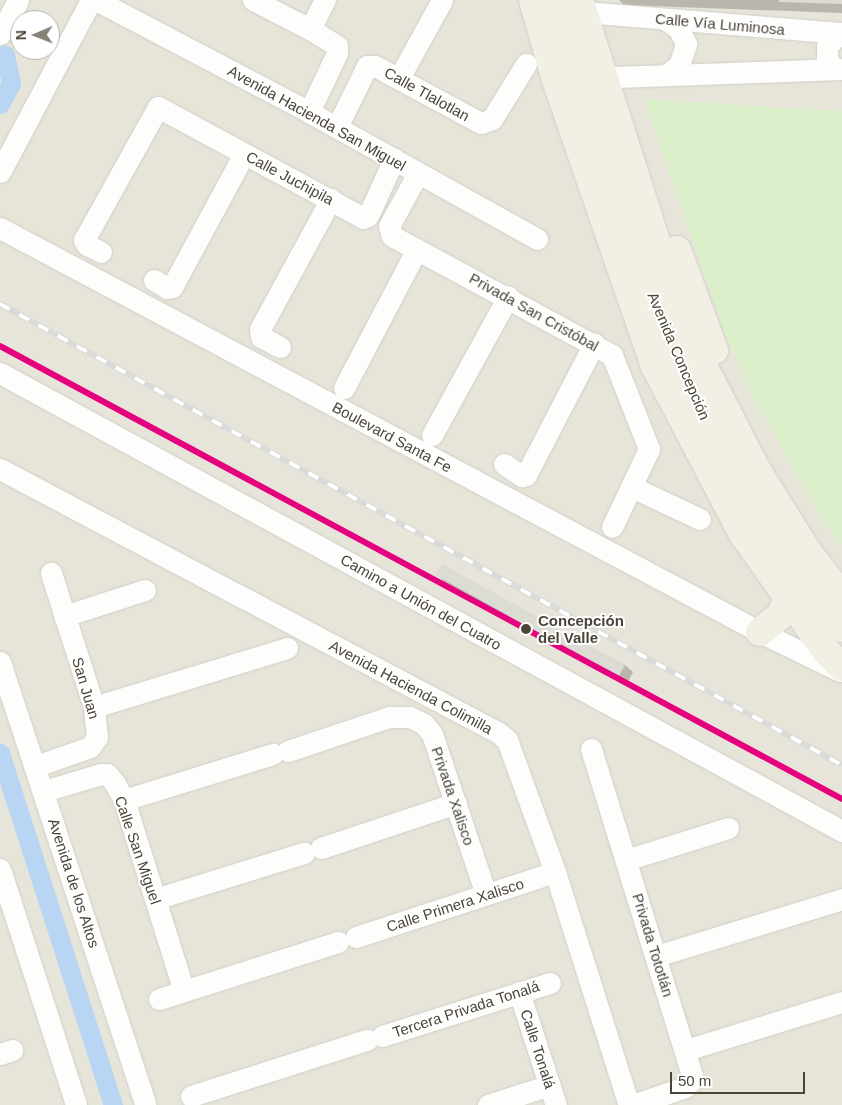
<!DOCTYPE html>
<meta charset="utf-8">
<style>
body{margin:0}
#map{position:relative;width:842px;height:1105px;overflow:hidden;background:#f3f2ec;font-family:Arial,sans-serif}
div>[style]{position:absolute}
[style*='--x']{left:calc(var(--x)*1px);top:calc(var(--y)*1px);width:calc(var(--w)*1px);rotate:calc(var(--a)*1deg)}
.residential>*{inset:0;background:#e7e4d9}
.green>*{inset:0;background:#dbefca}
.shadow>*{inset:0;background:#0003}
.canal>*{height:19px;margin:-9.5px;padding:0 9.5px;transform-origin:9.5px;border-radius:9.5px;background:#b9d5f4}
.building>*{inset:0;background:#dcdbd4;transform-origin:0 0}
.roads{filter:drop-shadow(0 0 1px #d1cfc9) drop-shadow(0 0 1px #d1cfc9)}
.minor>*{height:21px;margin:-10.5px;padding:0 10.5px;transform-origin:10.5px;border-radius:10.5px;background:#fdfdfc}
.major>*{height:28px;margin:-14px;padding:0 14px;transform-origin:14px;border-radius:14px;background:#f2f0e4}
.rail>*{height:5.5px;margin-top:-2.75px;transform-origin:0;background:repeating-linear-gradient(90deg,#fff 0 11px,#dadad9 0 22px);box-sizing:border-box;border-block:1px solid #dadad9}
.rail-1>*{height:6px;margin:-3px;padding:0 3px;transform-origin:3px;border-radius:3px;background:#e5007d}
.dots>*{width:14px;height:14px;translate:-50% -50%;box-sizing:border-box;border:2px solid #fff;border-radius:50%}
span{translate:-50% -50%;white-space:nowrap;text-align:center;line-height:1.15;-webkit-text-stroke:4px #fff;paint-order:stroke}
.street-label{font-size:15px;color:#4a4536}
.stop-label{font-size:15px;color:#4a4536;font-weight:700}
.left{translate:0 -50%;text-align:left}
.north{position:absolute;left:10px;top:10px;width:50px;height:50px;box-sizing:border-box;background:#fff;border:1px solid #b7b5af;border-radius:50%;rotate:269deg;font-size:14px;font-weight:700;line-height:20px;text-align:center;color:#4a4536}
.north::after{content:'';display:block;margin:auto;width:18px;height:22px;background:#858276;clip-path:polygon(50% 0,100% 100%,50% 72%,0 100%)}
.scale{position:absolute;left:670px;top:1072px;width:135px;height:22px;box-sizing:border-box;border:2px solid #4a4536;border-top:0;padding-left:6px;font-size:15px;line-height:18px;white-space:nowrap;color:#4a4536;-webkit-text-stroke:4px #fff;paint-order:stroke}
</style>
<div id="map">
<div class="residential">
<i style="clip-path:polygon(evenodd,0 0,842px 0,842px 1105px,0 1105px,0 0,20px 20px,50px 20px,50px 50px,20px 50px,20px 20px)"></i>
</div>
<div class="green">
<i style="clip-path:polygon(644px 99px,842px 111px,842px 546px,819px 515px,756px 401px,726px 338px)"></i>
</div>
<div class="shadow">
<i style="clip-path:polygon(619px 0,842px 0,842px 13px,624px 5px)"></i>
<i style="clip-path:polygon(438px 575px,625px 665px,633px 672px,628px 682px,445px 583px)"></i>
</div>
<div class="canal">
<i style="--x:0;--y:104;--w:24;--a:-62"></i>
<i style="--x:11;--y:83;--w:29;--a:-102"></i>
<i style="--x:0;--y:753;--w:370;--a:72.2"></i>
</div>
<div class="building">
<i style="clip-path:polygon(779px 0,842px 0,842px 4px,779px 2px)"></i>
<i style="left:442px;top:564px;width:209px;height:13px;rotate:29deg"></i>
</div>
<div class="roads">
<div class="minor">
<i style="--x:96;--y:0;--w:241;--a:27.7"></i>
<i style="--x:309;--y:112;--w:261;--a:29.1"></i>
<i style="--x:253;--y:0;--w:64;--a:27"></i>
<i style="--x:310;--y:29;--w:32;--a:32"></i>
<i style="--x:337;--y:46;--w:7;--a:90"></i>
<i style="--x:337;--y:53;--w:65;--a:115.4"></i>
<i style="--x:597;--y:13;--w:246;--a:4.7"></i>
<i style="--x:666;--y:20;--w:14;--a:34"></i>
<i style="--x:678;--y:28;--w:18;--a:63"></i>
<i style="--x:686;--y:44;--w:22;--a:108"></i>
<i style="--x:679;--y:65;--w:16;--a:142"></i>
<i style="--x:310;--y:29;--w:33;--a:-63"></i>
<i style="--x:0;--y:34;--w:38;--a:-62"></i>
<i style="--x:834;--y:69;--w:12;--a:-125"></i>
<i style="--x:827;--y:59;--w:13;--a:-90"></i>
<i style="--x:827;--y:46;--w:18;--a:-45"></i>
<i style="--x:615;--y:77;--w:227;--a:-2"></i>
<i style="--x:399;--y:78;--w:89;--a:-61.1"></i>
<i style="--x:337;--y:127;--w:68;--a:-63.8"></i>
<i style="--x:367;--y:66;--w:8;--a:0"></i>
<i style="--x:375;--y:66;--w:120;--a:28.3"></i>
<i style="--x:481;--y:123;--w:12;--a:-20"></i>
<i style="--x:492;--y:119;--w:65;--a:-58.3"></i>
<i style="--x:0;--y:172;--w:195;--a:-62.1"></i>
<i style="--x:418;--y:173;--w:60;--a:118.7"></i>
<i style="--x:389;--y:226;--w:10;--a:73"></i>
<i style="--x:392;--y:236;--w:250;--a:28.4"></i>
<i style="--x:612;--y:355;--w:101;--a:68.5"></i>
<i style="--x:649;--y:449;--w:86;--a:115.4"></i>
<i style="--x:0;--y:228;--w:861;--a:27.99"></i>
<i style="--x:760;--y:632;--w:89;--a:26"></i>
<i style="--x:101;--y:252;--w:16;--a:-153"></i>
<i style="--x:87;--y:245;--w:6;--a:-121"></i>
<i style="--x:84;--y:240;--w:152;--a:-60.9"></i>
<i style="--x:158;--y:107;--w:233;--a:28.4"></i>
<i style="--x:363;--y:218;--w:5;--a:-22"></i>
<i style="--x:368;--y:216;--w:63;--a:-65.5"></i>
<i style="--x:154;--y:280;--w:15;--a:32"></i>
<i style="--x:167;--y:288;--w:5;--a:-11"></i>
<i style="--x:172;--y:287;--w:151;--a:-61.6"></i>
<i style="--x:280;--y:347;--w:21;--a:-152"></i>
<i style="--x:261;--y:337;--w:8;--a:-97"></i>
<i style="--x:260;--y:329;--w:148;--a:-61.4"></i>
<i style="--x:0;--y:373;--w:959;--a:28.54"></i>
<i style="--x:344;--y:388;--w:157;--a:-62.3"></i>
<i style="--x:432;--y:435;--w:158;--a:-61.2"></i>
<i style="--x:504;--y:464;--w:22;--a:34"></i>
<i style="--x:522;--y:476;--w:4;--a:-14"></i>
<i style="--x:526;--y:475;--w:148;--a:-62.6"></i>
<i style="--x:0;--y:469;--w:565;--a:27.88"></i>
<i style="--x:499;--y:733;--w:11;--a:41"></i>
<i style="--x:507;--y:740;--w:140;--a:70"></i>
<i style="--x:555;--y:872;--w:244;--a:72.4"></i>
<i style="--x:632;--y:487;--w:75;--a:25.2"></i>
<i style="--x:64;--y:616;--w:85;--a:-17.8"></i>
<i style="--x:0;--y:662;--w:466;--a:71.8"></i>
<i style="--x:94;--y:707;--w:202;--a:-17"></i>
<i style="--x:591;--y:749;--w:341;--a:72.8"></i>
<i style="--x:692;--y:1075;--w:5;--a:90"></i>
<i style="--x:692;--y:1080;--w:10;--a:135"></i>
<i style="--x:685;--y:1087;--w:55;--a:160.9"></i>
<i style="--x:288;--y:751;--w:107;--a:-18.6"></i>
<i style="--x:389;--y:717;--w:21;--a:0"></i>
<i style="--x:410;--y:717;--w:16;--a:27"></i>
<i style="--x:424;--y:724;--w:13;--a:51"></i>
<i style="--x:432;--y:734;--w:169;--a:71.4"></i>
<i style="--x:36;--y:766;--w:57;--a:-19.4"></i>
<i style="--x:90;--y:747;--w:12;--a:-55"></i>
<i style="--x:97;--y:737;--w:30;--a:-96"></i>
<i style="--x:94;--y:707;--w:141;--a:-107.8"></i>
<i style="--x:44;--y:791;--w:59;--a:-16.6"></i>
<i style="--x:101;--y:774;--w:6;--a:0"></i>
<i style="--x:107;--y:774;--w:11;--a:49"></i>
<i style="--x:114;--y:782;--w:21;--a:61"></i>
<i style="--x:124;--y:800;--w:200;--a:72.6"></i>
<i style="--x:124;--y:800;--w:156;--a:-17.2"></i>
<i style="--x:321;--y:848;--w:142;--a:-18.4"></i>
<i style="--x:626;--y:860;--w:107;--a:-17.4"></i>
<i style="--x:0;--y:869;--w:248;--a:72.1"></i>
<i style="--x:155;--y:899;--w:156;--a:-17.2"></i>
<i style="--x:356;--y:937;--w:209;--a:-18.1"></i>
<i style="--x:656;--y:956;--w:195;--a:-17"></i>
<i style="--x:519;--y:992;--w:119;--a:71.9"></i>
<i style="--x:159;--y:999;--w:188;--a:-17.7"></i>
<i style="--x:382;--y:1036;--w:176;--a:-17.5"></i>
<i style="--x:686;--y:1050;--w:163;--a:-17.1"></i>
<i style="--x:0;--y:1054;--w:13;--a:-18"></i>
<i style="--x:191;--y:1096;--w:185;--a:-17.7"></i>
<i style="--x:488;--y:1105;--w:65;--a:-17.9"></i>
</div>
<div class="major">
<i style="--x:533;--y:0;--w:83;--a:74"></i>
<i style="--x:556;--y:80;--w:303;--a:70.9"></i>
<i style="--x:655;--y:366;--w:190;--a:62.4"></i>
<i style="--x:743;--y:534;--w:143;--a:54.6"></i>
<i style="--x:826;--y:651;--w:23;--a:45"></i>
<i style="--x:553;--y:0;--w:337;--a:71.5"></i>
<i style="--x:660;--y:320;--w:107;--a:65.1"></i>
<i style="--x:705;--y:417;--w:142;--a:60.9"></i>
<i style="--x:774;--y:541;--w:40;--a:55.1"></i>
<i style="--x:797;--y:574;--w:70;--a:50.2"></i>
<i style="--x:579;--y:0;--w:326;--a:72.3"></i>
<i style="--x:678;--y:311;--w:34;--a:67"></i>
<i style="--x:691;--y:342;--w:143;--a:62.9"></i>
<i style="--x:756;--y:469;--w:97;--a:58.1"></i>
<i style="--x:807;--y:551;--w:57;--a:52.1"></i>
<i style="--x:677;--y:250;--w:107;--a:69.7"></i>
<i style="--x:760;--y:632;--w:28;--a:-39"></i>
<i style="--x:782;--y:614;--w:17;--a:-73"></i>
</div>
</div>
<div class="rail">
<i style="--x:0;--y:304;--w:960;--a:28.7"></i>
</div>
<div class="rail-1">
<i style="--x:0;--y:346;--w:956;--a:28.28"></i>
</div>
<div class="dots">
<i style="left:526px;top:629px;background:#4a4536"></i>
</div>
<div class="street-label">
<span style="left:720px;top:24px;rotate:5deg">Calle Vía Luminosa</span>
<span style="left:427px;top:94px;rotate:29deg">Calle Tlalotlan</span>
<span style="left:317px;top:118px;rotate:29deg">Avenida Hacienda San Miguel</span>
<span style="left:290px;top:178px;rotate:28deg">Calle Juchipila</span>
<span style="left:534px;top:312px;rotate:29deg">Privada San Cristóbal</span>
<span style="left:679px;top:356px;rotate:67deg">Avenida Concepción</span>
<span style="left:392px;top:437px;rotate:28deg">Boulevard Santa Fe</span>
<span style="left:421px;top:602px;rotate:29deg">Camino a Unión del Cuatro</span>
<span style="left:411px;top:687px;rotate:28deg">Avenida Hacienda Colimilla</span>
<span style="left:86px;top:688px;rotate:74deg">San Juan</span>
<span style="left:453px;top:796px;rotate:71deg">Privada Xalisco</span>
<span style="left:138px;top:850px;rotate:71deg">Calle San Miguel</span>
<span style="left:74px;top:883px;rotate:72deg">Avenida de los Altos</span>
<span style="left:455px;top:905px;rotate:-18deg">Calle Primera Xalisco</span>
<span style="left:653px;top:945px;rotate:73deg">Privada Tototlán</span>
<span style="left:466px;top:1009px;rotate:-18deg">Tercera Privada Tonalá</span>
<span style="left:538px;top:1049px;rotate:72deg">Calle Tonalá</span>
</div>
<div class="stop-label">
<span class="left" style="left:538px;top:629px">Concepción<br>del Valle</span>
</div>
<div class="north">N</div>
<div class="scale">50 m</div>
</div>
